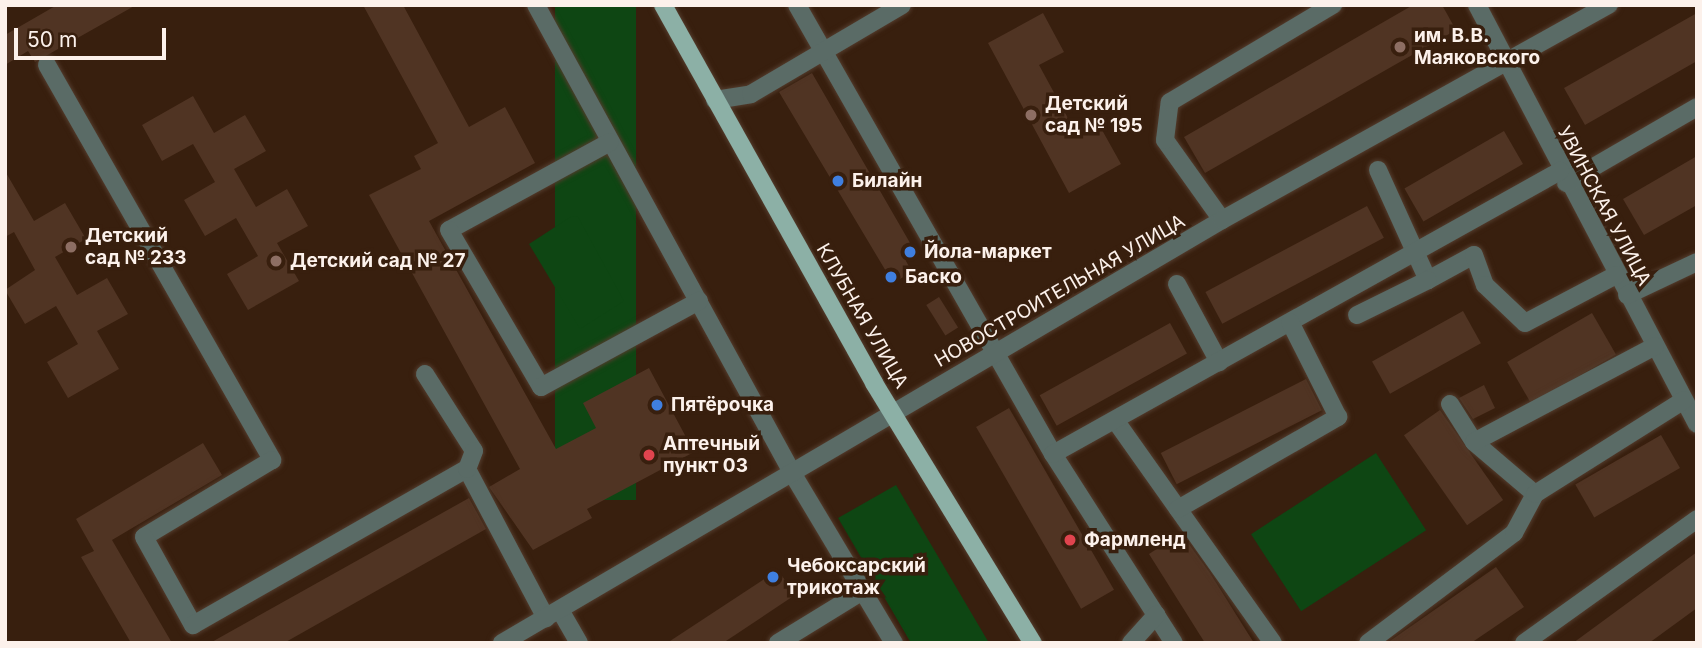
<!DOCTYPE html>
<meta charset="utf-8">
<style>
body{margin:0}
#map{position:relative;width:1702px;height:648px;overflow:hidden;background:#381f0e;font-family:Inter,sans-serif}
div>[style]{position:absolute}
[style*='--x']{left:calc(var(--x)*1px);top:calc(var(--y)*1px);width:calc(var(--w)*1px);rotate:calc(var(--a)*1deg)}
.green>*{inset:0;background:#0e4613;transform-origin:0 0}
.building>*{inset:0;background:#503423;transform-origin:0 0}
.roads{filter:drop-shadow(0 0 2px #533c2d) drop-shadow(0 0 2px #533c2d)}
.minor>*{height:18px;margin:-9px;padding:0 9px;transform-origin:9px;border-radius:9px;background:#5a6b66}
.major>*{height:18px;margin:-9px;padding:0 9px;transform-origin:9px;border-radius:9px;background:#8cb0a6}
.dots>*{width:19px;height:19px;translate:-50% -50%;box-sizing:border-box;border:4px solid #381f0e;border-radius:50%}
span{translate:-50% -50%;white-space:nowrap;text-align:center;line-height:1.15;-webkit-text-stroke:7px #381f0e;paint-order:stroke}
.poi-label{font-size:19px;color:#fcf1eb;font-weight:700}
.left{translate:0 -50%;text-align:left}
.street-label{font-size:19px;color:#fcf1eb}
.frame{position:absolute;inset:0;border:7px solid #fcf1eb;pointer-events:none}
.scale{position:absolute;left:14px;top:28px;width:152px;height:32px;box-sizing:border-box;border:4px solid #fcf1eb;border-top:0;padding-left:9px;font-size:21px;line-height:24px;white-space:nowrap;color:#fcf1eb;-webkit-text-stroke:5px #381f0e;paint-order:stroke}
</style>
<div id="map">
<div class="green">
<i style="left:555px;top:5px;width:81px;height:495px"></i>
<i style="clip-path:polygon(572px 216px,578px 217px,624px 301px,580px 329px,529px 244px)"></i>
<i style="left:1376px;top:453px;width:92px;height:149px;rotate:57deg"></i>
<i style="clip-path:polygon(896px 485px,989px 643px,911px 643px,838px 518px)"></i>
</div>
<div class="building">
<i style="clip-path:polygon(57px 5px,136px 5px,35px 62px,28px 51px,5px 65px,5px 35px)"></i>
<i style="clip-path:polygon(363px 5px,403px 5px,469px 127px,505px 107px,535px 163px,429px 221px,556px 449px,596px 428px,583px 403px,649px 368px,694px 452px,587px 509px,592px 518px,533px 550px,489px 487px,520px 469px,369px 195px,421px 169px,414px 156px,438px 143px)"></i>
<i style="clip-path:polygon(1413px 5px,1442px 5px,1456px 30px,1205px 173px,1184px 137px)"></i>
<i style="clip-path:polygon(1043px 13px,1064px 52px,1039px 65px,1076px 133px,1097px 121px,1121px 164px,1069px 193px,988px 43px)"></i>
<i style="clip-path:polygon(1697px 13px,1697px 61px,1585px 125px,1564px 88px)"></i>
<i style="clip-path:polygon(812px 73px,917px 255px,906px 261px,912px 272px,893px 283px,779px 92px)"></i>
<i style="clip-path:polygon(193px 96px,214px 133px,245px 115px,266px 151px,234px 169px,256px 207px,287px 189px,308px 226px,277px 243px,299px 281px,248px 310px,227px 274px,258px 256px,236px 218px,205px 236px,184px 200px,215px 182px,193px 144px,162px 161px,142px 125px)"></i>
<i style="left:1504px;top:131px;width:38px;height:115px;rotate:60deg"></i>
<i style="clip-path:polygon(1697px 156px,1697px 205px,1644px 235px,1623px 199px)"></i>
<i style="clip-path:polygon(5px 171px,34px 221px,65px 203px,86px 239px,55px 257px,77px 295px,107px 278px,128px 314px,97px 331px,119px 369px,68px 398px,47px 362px,78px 344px,56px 306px,25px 324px,5px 290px,35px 270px,14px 232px,5px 237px)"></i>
<i style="left:1367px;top:206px;width:36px;height:183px;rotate:62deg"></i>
<i style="left:939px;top:297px;width:36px;height:15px;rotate:58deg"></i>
<i style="left:1463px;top:311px;width:37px;height:104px;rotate:61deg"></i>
<i style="left:1592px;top:313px;width:48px;height:98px;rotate:60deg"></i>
<i style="left:1170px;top:323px;width:35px;height:149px;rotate:61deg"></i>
<i style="left:1306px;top:379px;width:35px;height:163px;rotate:63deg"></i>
<i style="clip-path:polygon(1484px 385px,1495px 408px,1473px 419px,1459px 398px)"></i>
<i style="left:1009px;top:408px;width:210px;height:38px;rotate:60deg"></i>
<i style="left:1440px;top:410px;width:110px;height:44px;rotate:55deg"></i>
<i style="left:1661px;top:435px;width:38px;height:99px;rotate:60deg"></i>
<i style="clip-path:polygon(203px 443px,222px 475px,112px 540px,172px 643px,131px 643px,81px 557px,94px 551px,76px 519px)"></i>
<i style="clip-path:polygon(469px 498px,486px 529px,284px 643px,210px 643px)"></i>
<i style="clip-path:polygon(1181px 533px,1210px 573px,1254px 643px,1205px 643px,1149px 554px)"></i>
<i style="clip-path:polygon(1697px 552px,1697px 608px,1649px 643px,1573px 643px)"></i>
<i style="clip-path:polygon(1496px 567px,1524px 607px,1471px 643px,1387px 643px)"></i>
<i style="clip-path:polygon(778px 570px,795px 595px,723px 643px,667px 643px)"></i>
</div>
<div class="roads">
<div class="minor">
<i style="--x:536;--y:5;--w:537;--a:61.29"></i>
<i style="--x:794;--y:476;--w:195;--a:59.1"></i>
<i style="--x:797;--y:5;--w:517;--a:60.31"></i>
<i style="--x:1053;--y:454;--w:224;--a:57.4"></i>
<i style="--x:1477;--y:5;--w:473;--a:62.3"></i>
<i style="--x:47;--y:65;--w:455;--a:60.3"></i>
<i style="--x:272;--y:460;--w:149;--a:149"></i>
<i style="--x:144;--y:537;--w:101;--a:60.9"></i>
<i style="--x:193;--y:625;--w:315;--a:-29.7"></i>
<i style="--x:467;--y:469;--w:169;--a:62.1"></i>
<i style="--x:715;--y:100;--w:36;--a:-9"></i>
<i style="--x:751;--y:94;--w:175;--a:-30.5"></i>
<i style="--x:610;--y:142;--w:183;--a:151.3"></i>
<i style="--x:449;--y:230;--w:182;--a:59.6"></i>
<i style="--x:541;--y:387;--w:180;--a:-28.6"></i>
<i style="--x:1378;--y:170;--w:121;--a:65.6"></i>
<i style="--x:1428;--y:280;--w:52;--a:-28.5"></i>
<i style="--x:1474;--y:255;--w:32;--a:70"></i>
<i style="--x:1485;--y:285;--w:55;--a:43.5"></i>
<i style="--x:1525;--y:323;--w:103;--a:-27.8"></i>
<i style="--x:1566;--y:183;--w:151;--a:-30.1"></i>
<i style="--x:1222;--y:220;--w:98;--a:-125.5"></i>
<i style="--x:1165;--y:140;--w:38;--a:-83"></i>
<i style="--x:1170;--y:102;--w:190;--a:-30.8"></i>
<i style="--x:1177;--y:284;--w:89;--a:61.7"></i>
<i style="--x:1627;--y:295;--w:77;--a:-25.2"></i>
<i style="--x:1357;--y:315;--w:79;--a:-26.2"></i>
<i style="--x:425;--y:374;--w:91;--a:57.5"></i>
<i style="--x:474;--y:451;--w:19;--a:111"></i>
<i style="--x:1450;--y:404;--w:45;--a:57.7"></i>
<i style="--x:1115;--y:420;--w:273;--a:54.7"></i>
<i style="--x:1053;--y:454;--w:581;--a:-29.17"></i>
<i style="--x:1535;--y:494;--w:80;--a:-139.6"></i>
<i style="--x:1474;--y:442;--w:205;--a:-27.9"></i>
<i style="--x:1178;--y:509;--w:185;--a:-29.9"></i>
<i style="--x:1338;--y:417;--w:106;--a:-116.8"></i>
<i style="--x:560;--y:610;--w:38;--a:60"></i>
<i style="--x:502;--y:643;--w:835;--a:-30.43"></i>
<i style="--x:1222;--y:220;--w:443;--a:-29.1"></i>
<i style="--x:778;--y:643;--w:101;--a:-31.6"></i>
<i style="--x:1131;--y:643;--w:38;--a:-48"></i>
<i style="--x:1368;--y:643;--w:183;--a:-37"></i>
<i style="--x:1514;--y:533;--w:44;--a:-61.7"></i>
<i style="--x:1535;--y:494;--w:176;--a:-32.2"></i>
<i style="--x:1524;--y:643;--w:213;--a:-35.6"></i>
</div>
<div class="major">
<i style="--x:663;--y:5;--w:433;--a:60.8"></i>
<i style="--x:874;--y:383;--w:305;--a:58.6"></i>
</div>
</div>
<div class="dots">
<i style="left:1400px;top:47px;background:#8d6e63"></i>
<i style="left:1031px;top:115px;background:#8d6e63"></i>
<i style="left:838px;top:181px;background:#3f7fe0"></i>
<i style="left:71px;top:247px;background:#8d6e63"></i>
<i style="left:910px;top:252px;background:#3f7fe0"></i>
<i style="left:276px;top:261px;background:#8d6e63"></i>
<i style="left:891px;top:277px;background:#3f7fe0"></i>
<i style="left:657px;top:405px;background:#3f7fe0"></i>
<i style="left:649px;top:455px;background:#e0444e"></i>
<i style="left:1070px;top:540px;background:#e0444e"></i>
<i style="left:773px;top:577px;background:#3f7fe0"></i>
</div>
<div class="poi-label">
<span class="left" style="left:1414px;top:47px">им. В.В.<br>Маяковского</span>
<span class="left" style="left:1045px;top:115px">Детский<br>сад № 195</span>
<span class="left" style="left:852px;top:181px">Билайн</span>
<span class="left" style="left:85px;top:247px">Детский<br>сад № 233</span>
<span class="left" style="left:924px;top:252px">Йола-маркет</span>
<span class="left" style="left:290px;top:261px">Детский сад № 27</span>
<span class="left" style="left:905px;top:277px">Баско</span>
<span class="left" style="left:671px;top:405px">Пятёрочка</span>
<span class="left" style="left:663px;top:455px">Аптечный<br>пункт 03</span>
<span class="left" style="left:1084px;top:540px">Фармленд</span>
<span class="left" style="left:787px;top:577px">Чебоксарский<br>трикотаж</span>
</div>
<div class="street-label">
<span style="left:1604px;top:206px;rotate:62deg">УВИНСКАЯ УЛИЦА</span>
<span style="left:1060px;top:291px;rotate:-30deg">НОВОСТРОИТЕЛЬНАЯ УЛИЦА</span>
<span style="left:862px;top:316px;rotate:60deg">КЛУБНАЯ УЛИЦА</span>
</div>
<div class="frame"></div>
<div class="scale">50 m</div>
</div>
